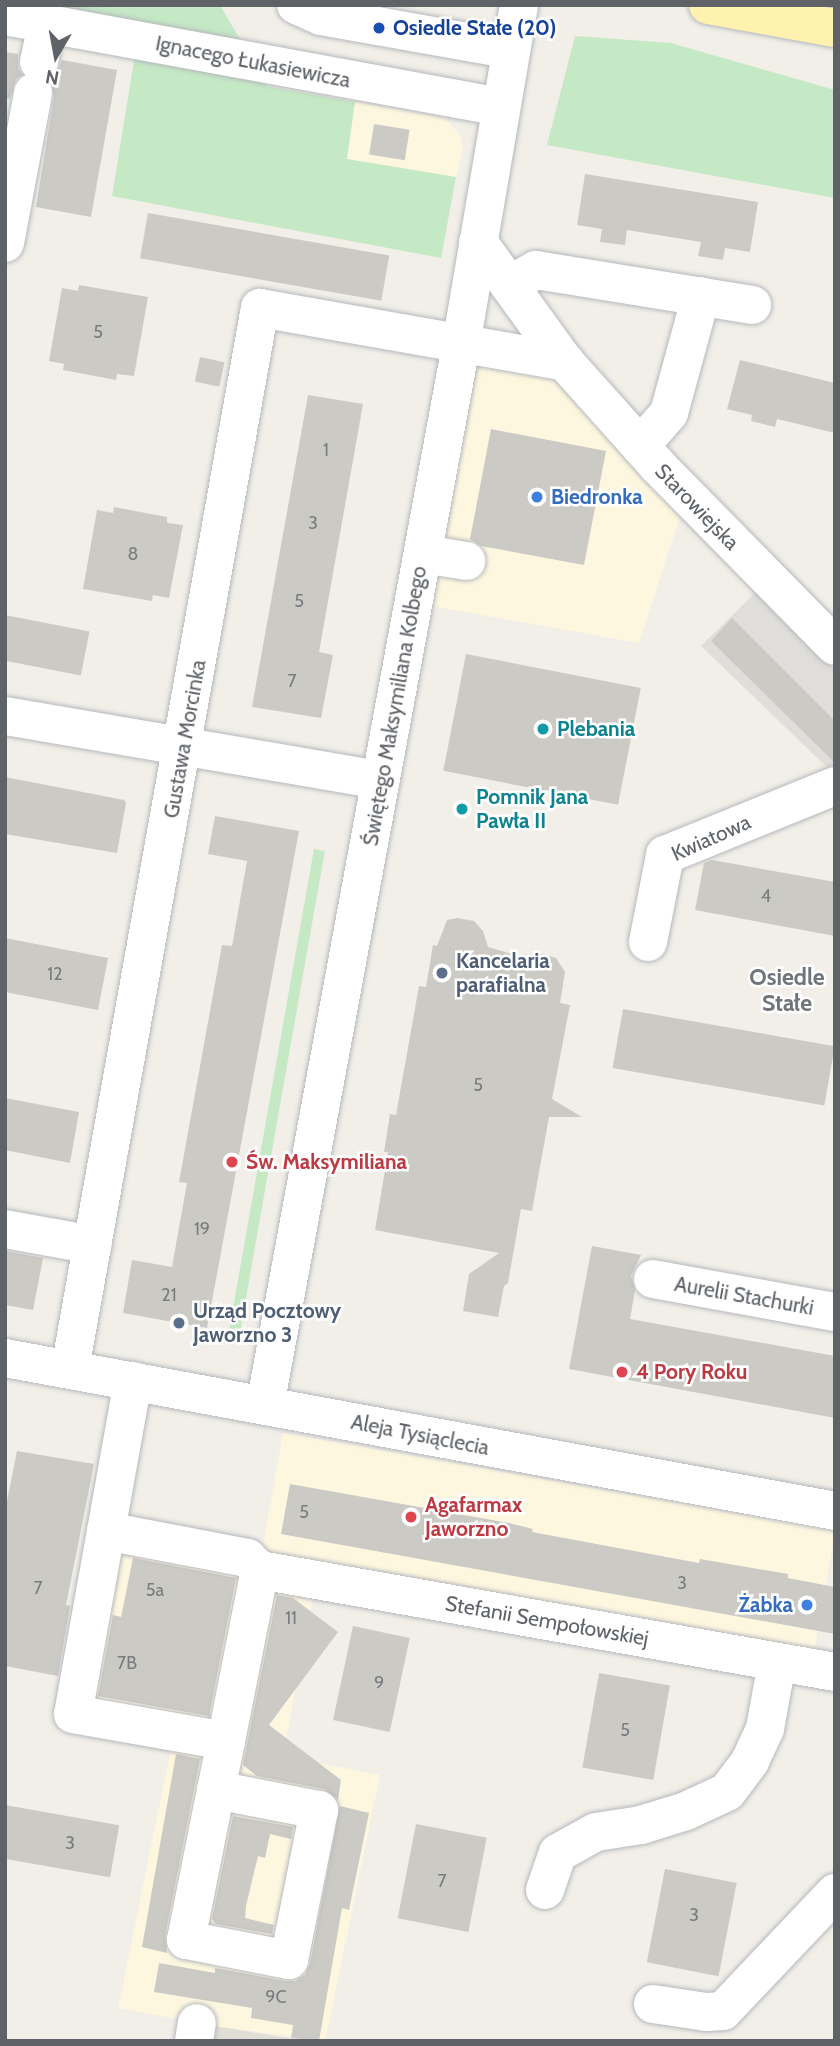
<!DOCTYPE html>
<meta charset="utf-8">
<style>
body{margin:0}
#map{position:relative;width:840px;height:2046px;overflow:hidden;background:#f1efe8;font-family:Cabin,sans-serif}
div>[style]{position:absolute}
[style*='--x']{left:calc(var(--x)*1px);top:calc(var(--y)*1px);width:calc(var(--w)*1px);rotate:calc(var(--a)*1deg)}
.commercial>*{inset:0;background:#fef7e0;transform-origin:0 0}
.industrial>*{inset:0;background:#e0deda}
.education>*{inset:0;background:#e1ded6}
.green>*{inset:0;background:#c5e8c5;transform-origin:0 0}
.building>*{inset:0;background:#cccac5;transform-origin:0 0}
.roads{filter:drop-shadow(0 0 2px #b5b8bc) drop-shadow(0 0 2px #b5b8bc)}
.minor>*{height:38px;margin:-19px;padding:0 19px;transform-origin:19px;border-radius:19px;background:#fff}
.major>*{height:38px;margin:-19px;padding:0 19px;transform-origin:19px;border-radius:19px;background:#fff2af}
.dots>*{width:19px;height:19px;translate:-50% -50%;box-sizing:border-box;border:4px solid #fff;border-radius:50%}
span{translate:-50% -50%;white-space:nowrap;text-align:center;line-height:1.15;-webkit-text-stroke:5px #fff;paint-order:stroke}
.number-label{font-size:18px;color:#7a7d7f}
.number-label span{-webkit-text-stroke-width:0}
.transit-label{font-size:21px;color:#164399;font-weight:700}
.left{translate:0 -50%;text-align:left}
.street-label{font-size:21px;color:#5f6368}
.shop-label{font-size:21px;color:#366cbe;font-weight:700}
.right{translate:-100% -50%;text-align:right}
.culture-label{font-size:21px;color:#0d838f;font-weight:700}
.service-label{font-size:21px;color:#4e5e75;font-weight:700}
.health-label{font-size:21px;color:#be3a42;font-weight:700}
.neighbourhood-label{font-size:23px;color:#70757a;font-weight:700}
.frame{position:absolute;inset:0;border:7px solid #5f6368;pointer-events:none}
.north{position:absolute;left:21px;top:21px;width:70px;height:70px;-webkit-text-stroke:5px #fff;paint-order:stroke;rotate:190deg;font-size:19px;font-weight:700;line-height:28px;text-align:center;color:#5f6368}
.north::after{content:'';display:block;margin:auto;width:24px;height:32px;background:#5f6368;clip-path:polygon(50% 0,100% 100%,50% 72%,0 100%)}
</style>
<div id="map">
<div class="commercial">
<i style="clip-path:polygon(355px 102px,433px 116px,449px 122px,460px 135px,463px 151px,456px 177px,346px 159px)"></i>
<i style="clip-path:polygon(487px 362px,546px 370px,684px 504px,639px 643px,427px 605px,469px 379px)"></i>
<i style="left:283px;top:1433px;width:561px;height:126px;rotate:10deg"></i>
<i style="clip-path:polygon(98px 1538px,316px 1580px,283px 1756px,380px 1775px,325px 2041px,202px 2024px,118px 2008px,171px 1749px,62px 1727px)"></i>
</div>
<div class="industrial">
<i style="clip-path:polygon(779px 569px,835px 624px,835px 775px,701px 646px)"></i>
</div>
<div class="education">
<i style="clip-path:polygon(202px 2024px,307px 2041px,200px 2041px)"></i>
</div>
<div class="green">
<i style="clip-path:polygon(5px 5px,220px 5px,267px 86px,355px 102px,347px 159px,456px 177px,441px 258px,112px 196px,135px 55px)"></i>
<i style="clip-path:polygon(575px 36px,671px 43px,835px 90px,835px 198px,547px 145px)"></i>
<i style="left:314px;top:849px;width:11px;height:495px;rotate:10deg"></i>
</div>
<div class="building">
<i style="clip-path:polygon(5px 52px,18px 54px,18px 68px,22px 75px,16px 79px,10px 99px,5px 98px)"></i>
<i style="clip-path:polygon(62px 60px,117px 70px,91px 217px,36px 207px,54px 97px,50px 80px,56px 76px)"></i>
<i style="left:374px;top:124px;width:36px;height:31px;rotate:9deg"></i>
<i style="clip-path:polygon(585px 174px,758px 202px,750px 252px,725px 248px,723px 260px,698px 256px,701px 242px,627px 230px,625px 245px,600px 242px,602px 229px,577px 225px)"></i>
<i style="left:148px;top:213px;width:245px;height:46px;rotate:10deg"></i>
<i style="clip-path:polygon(79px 285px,148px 297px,134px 376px,117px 374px,116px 380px,63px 370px,64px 364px,49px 361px,62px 288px,78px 291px)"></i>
<i style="left:200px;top:357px;width:25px;height:25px;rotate:12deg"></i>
<i style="clip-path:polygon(740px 360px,835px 383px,835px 433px,777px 419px,775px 427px,751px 421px,752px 415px,727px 409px)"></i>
<i style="clip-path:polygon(308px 395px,363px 404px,319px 652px,333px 655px,321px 718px,252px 707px)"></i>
<i style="clip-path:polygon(491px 429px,606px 451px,584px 565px,481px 546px,470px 539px)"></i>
<i style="clip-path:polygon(114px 507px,167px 517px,167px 523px,183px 525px,169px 598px,153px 595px,152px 601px,83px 589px,97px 510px,113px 513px)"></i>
<i style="left:5px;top:615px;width:86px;height:45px;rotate:11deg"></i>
<i style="clip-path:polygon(732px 618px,835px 721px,835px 763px,711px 641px)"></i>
<i style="left:466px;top:654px;width:178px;height:119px;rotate:11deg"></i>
<i style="clip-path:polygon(5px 777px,124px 800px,126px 803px,117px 853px,5px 834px)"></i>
<i style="clip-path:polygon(215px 816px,299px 831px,207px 1328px,123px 1313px,132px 1260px,172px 1267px,187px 1183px,179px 1182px,222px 945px,232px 946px,247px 861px,208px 854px)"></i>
<i style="clip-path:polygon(712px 860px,835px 882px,835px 936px,695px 910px,704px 863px)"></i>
<i style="clip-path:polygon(457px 918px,474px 921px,483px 931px,488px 947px,515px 955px,542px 954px,556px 958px,565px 972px,560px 1003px,570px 1005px,552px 1099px,582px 1117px,549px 1117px,532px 1211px,521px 1209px,508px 1283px,504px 1286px,498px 1317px,463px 1311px,469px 1274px,499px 1253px,375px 1230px,388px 1152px,384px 1152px,390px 1114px,396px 1115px,419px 986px,426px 987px,433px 945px,437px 946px,447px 920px)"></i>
<i style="left:5px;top:938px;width:105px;height:53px;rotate:11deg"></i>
<i style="left:623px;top:1009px;width:215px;height:60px;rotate:10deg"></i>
<i style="clip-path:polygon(5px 1098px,79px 1112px,70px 1163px,5px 1150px)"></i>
<i style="clip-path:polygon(592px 1246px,641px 1255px,631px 1276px,635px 1290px,630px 1319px,835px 1356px,835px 1418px,569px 1369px)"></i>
<i style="clip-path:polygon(5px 1251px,43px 1258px,33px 1310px,5px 1305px)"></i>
<i style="clip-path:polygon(17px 1451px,94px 1464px,66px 1605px,70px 1606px,58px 1676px,5px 1666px,5px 1511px)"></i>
<i style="clip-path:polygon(290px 1484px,509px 1523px,533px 1529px,532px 1532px,699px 1563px,700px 1559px,788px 1574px,788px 1578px,835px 1587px,835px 1634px,281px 1534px)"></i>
<i style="clip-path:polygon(133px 1558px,236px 1578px,209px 1716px,98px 1696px,113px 1615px,121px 1617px)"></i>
<i style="clip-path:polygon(277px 1595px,293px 1598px,338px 1632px,269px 1725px,341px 1780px,338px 1800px,324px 1789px,257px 1776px,243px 1765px)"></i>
<i style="left:353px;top:1626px;width:58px;height:96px;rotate:12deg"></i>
<i style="left:599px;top:1673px;width:72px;height:96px;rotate:10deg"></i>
<i style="clip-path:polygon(176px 1754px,200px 1759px,165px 1936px,167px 1953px,142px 1947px)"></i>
<i style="left:5px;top:1805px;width:116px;height:53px;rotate:10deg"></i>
<i style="clip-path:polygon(340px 1806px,369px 1813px,349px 1910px,342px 1908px,319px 2041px,291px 2038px,293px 2025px,251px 2018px,252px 2008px,154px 1992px,159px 1963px,215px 1973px,215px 1968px,285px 1981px,295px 1981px,305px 1975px,310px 1964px)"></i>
<i style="clip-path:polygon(233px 1816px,293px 1827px,291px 1839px,270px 1834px,265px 1858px,258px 1856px,246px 1906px,245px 1918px,274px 1925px,272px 1934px,216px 1924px,212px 1919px)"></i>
<i style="left:416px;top:1824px;width:72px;height:96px;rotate:11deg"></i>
<i style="left:665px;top:1869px;width:73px;height:95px;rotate:11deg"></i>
</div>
<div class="roads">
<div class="minor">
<i style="--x:296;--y:5;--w:27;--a:24"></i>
<i style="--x:321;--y:16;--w:193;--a:10.1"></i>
<i style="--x:5;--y:16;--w:504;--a:10.4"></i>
<i style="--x:39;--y:62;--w:39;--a:-78"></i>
<i style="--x:478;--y:242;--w:148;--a:54.1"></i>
<i style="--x:565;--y:362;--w:140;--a:48.2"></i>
<i style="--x:658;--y:466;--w:252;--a:45.5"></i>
<i style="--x:5;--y:243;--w:153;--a:-79.4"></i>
<i style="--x:509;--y:285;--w:31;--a:-29"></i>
<i style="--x:536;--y:270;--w:219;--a:9.2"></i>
<i style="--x:640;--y:446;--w:44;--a:-48.7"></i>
<i style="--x:669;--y:413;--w:121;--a:-74.7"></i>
<i style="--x:423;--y:554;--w:44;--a:9.2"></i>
<i style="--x:5;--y:716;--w:381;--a:9.7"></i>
<i style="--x:648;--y:942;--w:89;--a:-78.9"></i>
<i style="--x:665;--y:855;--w:183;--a:-22.1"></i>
<i style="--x:5;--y:1229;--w:89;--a:10.3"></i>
<i style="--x:653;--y:1279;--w:185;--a:10.3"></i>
<i style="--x:5;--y:1358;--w:844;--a:10.44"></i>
<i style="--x:70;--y:1369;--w:1078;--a:-79.85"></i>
<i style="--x:260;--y:308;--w:310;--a:10"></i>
<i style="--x:133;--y:1381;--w:338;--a:100.2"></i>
<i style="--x:73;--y:1714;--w:155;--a:10"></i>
<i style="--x:265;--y:1406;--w:1079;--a:-79.53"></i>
<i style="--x:461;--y:345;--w:345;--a:-80.3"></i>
<i style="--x:106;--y:1531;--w:144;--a:10.8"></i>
<i style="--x:247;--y:1558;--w:18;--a:43"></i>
<i style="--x:260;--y:1570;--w:584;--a:10.06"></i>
<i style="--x:216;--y:1790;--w:105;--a:11"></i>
<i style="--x:319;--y:1810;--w:153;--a:101.3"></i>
<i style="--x:289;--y:1960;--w:105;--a:-169"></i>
<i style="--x:186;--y:1940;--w:153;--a:-78.7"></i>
<i style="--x:216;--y:1790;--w:50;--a:-78.5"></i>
<i style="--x:226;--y:1741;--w:174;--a:-78.8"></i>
<i style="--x:545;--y:1890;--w:39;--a:-71"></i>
<i style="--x:558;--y:1853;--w:43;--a:-28.9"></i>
<i style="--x:596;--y:1832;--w:46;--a:-8.8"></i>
<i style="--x:641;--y:1825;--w:47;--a:-17.3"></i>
<i style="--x:686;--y:1811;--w:45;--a:-24.9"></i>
<i style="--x:727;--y:1792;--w:39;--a:-53"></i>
<i style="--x:750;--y:1761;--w:35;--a:-65"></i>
<i style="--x:765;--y:1729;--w:68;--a:-79.8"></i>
<i style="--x:653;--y:2004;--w:54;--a:8.6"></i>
<i style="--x:706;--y:2012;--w:17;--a:-3"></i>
<i style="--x:723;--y:2011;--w:163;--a:-46.5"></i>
<i style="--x:194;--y:2041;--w:18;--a:-81"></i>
</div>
<div class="major">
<i style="--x:708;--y:5;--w:129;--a:10.3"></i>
</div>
</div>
<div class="dots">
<i style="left:379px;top:28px;background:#1a4fb4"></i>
<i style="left:537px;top:497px;background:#3f7fe0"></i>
<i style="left:543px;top:729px;background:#0f9aa8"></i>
<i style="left:462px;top:809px;background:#0f9aa8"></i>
<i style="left:442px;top:973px;background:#5c6f8a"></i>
<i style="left:232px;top:1162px;background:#e0444e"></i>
<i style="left:179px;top:1323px;background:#5c6f8a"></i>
<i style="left:622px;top:1372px;background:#e0444e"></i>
<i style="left:411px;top:1517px;background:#e0444e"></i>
<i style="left:807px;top:1605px;background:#3f7fe0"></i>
</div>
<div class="number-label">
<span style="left:98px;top:332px">5</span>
<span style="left:326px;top:450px">1</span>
<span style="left:313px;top:523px">3</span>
<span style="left:133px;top:554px">8</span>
<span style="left:299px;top:601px">5</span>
<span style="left:292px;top:681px">7</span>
<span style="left:766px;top:896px">4</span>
<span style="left:55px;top:974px">12</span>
<span style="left:478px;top:1085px">5</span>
<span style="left:202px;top:1229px">19</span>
<span style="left:169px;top:1295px">21</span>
<span style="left:304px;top:1512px">5</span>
<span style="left:682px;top:1583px">3</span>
<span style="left:38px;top:1588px">7</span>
<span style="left:155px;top:1590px">5a</span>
<span style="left:291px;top:1618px">11</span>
<span style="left:127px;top:1663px">7B</span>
<span style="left:379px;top:1683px">9</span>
<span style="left:625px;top:1730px">5</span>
<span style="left:70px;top:1843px">3</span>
<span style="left:442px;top:1881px">7</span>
<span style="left:694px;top:1915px">3</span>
<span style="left:276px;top:1997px">9C</span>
</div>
<div class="transit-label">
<span class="left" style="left:393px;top:28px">Osiedle Stałe (20)</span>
</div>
<div class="street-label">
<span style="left:253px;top:62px;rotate:11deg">Ignacego Łukasiewicza</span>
<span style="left:697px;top:507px;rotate:46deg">Starowiejska</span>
<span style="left:395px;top:706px;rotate:-80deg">Świętego Maksymiliana Kolbego</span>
<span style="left:185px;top:739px;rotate:-80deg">Gustawa Morcinka</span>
<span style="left:711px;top:838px;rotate:-24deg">Kwiatowa</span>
<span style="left:744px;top:1296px;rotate:10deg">Aurelii Stachurki</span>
<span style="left:420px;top:1435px;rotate:11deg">Aleja Tysiąclecia</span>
<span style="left:547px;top:1621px;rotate:10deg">Stefanii Sempołowskiej</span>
</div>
<div class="shop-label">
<span class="left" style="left:551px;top:497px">Biedronka</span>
<span class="right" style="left:793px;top:1605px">Żabka</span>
</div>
<div class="culture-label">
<span class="left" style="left:557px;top:729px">Plebania</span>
<span class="left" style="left:476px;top:809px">Pomnik Jana<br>Pawła II</span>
</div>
<div class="service-label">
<span class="left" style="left:456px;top:973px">Kancelaria<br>parafialna</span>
<span class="left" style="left:193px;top:1323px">Urząd Pocztowy<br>Jaworzno 3</span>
</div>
<div class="health-label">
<span class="left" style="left:246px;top:1162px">Św. Maksymiliana</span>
<span class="left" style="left:636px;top:1372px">4 Pory Roku</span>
<span class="left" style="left:425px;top:1517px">Agafarmax<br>Jaworzno</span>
</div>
<div class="neighbourhood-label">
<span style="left:787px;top:990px">Osiedle<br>Stałe</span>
</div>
<div class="frame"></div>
<div class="north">N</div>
</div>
